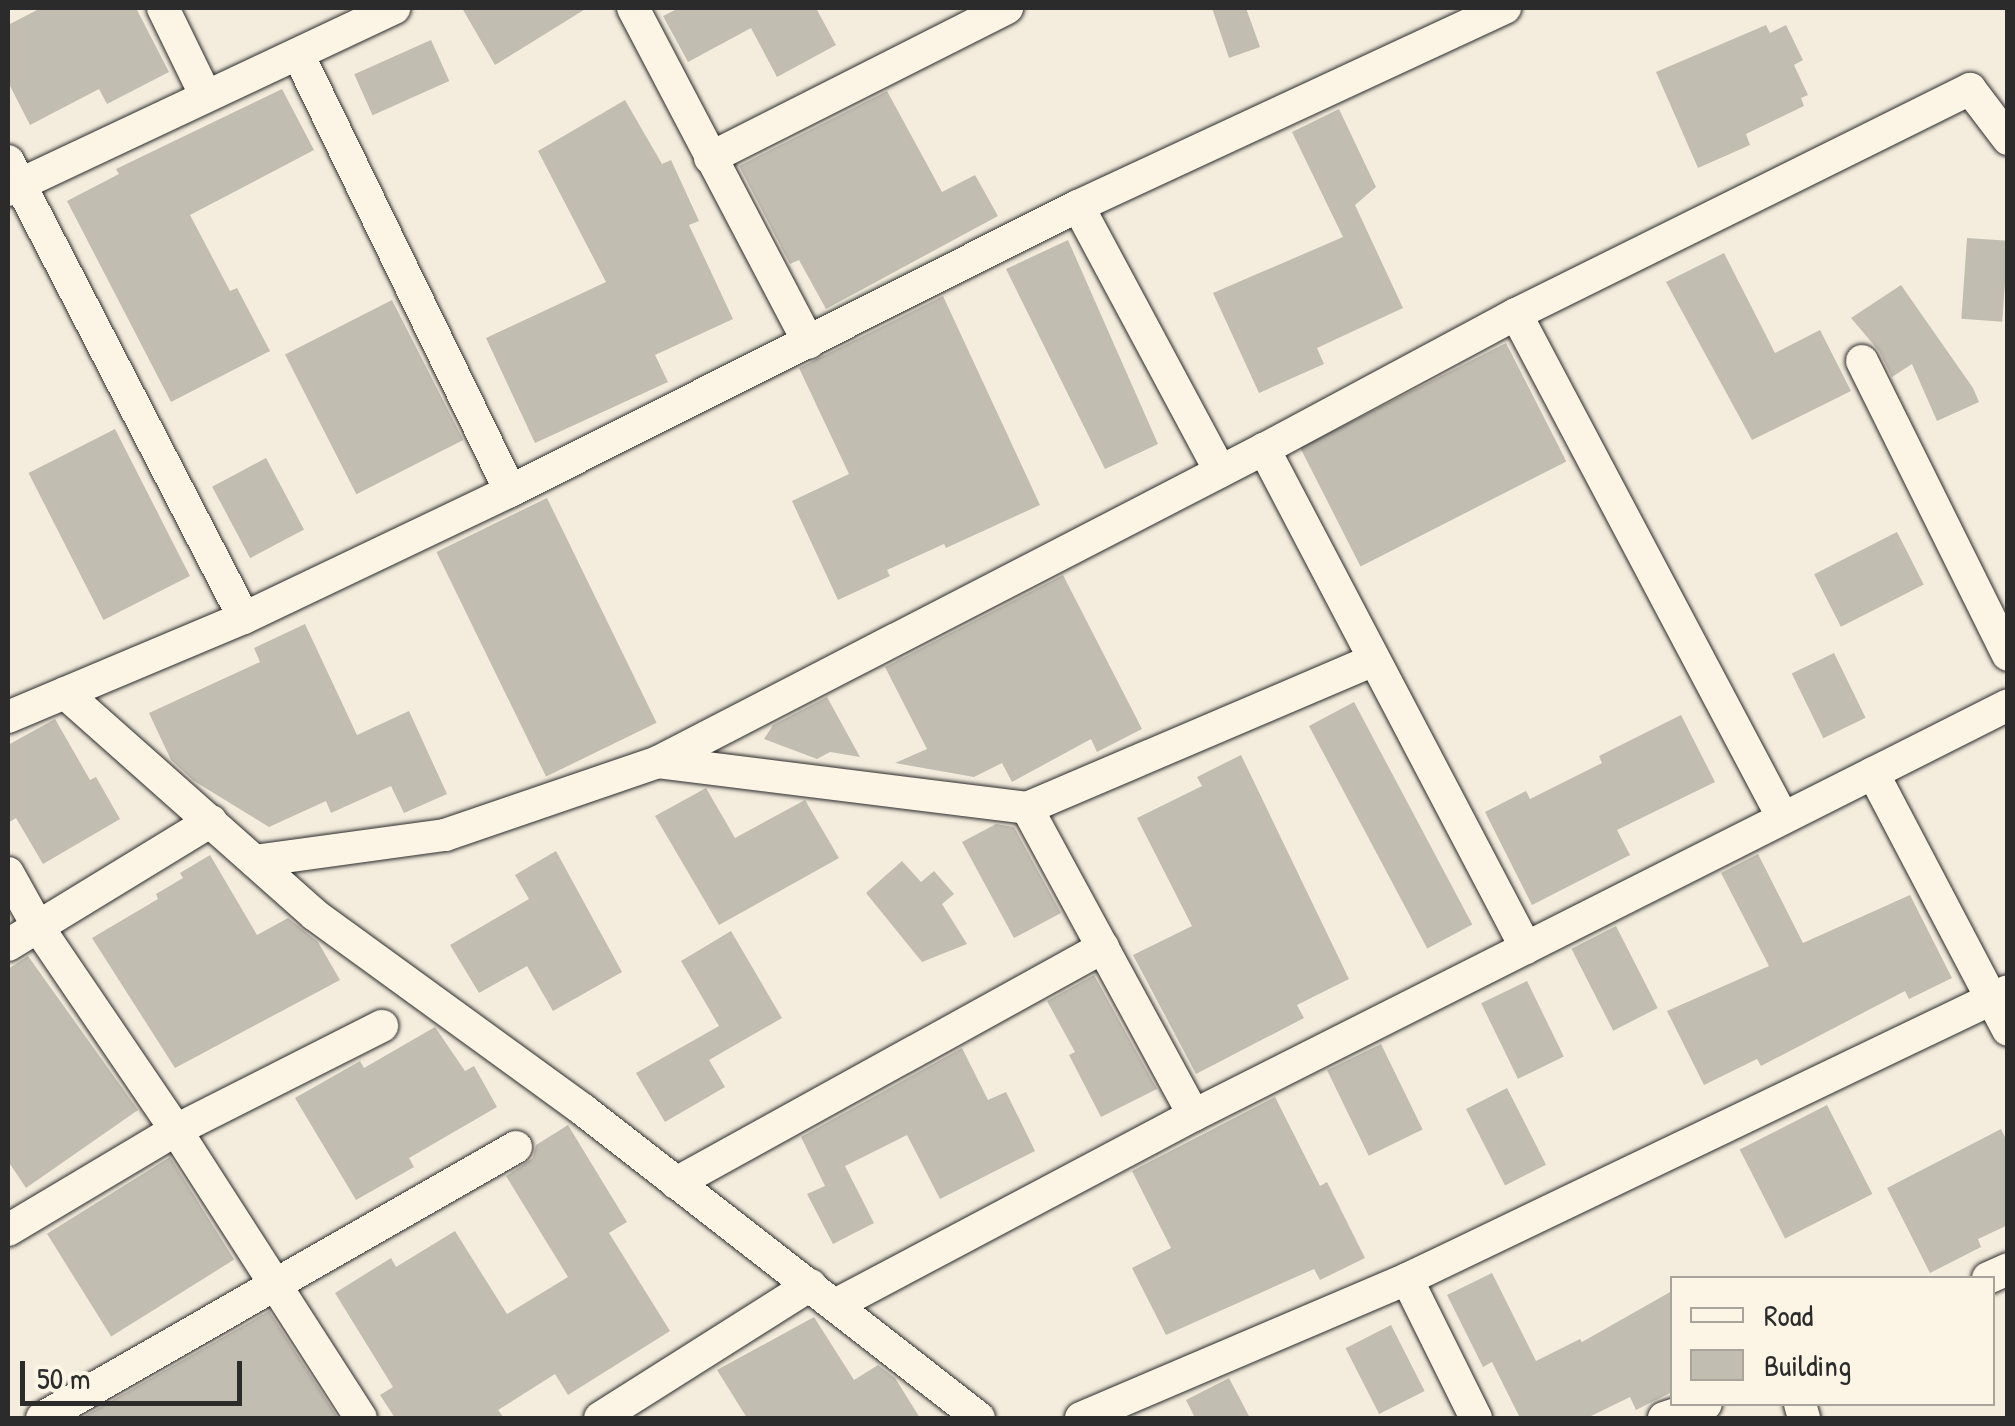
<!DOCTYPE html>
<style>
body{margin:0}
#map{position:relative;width:2015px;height:1426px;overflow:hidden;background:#f4edde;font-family:"Patrick Hand",sans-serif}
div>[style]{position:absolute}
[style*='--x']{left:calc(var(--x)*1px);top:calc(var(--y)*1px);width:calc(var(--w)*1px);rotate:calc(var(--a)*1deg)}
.building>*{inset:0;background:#c2bdb1;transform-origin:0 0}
.roads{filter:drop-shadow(0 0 2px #2b2b2b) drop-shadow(0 0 2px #2b2b2b)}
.minor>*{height:32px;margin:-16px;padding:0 16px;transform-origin:16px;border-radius:16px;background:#fcf5e5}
span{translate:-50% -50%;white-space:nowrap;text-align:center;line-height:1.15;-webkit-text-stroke:10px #fcf5e5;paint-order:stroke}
.frame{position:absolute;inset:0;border:10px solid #2b2b2b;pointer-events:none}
.legend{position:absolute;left:1670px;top:1276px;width:325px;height:130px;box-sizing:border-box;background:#fcf5e5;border:2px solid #a8a49b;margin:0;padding:12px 18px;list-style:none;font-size:30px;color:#2b2b2b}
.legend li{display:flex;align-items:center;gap:20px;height:50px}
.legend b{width:50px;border:2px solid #a8a49b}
.scale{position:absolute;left:20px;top:1361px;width:222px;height:45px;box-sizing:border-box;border:5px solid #2b2b2b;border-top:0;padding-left:12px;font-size:30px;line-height:35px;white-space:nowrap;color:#2b2b2b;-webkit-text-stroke:8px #fcf5e5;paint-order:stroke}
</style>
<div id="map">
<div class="building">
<i style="clip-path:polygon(41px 8px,136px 8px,169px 72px,107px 104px,99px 89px,30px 125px,8px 82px,8px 25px)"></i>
<i style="clip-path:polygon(462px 8px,587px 8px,495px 65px)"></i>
<i style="clip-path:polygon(679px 8px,816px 8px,836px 45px,777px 77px,751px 28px,688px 62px,663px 16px)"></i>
<i style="clip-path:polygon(1212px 8px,1246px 8px,1260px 47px,1229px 58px)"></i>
<i style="clip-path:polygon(1766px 25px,1770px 33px,1786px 25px,1803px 60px,1794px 65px,1808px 95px,1801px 98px,1804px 106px,1746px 134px,1750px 145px,1698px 168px,1656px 72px)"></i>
<i style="left:431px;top:40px;width:45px;height:84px;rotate:66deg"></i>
<i style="clip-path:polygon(282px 89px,314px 150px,190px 215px,230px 291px,237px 288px,270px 351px,171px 402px,67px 201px,119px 174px,116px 169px)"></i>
<i style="clip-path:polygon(887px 91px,942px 192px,975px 175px,998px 216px,826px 309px,799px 260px,790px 264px,739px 166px)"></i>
<i style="clip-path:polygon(625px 100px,662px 164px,671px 160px,699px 221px,689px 225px,733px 319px,655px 355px,668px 382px,535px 443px,486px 338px,606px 282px,538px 151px)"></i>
<i style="clip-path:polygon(1339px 109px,1376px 187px,1355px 205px,1403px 308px,1317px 348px,1324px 364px,1259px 393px,1213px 293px,1343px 237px,1292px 132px)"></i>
<i style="left:1967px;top:238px;width:41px;height:81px;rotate:4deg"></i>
<i style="clip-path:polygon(1068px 240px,1158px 444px,1105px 469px,1006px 269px)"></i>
<i style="clip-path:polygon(1724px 253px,1775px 353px,1820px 330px,1851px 391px,1752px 440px,1666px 282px)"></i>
<i style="clip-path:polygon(1901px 285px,1973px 388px,1979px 402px,1937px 421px,1912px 364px,1892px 377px,1879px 351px,1851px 318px)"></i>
<i style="clip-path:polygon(943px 296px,1040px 505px,946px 548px,944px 544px,887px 570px,890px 576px,838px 600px,792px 501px,849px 474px,799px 368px)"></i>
<i style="left:392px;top:300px;width:157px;height:120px;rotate:63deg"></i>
<i style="left:1506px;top:343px;width:133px;height:231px;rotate:63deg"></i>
<i style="left:115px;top:429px;width:165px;height:97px;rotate:63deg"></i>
<i style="left:266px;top:458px;width:81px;height:61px;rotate:62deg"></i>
<i style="left:547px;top:498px;width:250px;height:123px;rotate:64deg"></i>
<i style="left:1897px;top:532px;width:59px;height:93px;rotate:63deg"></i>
<i style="clip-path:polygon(1063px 575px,1142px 729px,1097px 752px,1091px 739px,1012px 782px,1002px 763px,974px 777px,895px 763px,927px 749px,885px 667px)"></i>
<i style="clip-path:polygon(305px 624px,357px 735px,409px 711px,447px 794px,404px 813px,391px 786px,331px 813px,326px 801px,269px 827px,194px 781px,171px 760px,149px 713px,260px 662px,254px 648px)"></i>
<i style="left:1834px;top:653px;width:72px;height:47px;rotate:64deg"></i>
<i style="clip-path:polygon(827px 697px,860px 757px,830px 752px,817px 759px,764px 739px,773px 725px)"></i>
<i style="left:1354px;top:702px;width:252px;height:51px;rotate:62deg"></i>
<i style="clip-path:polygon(1681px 715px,1715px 782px,1617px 830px,1630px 855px,1532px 905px,1485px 812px,1526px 791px,1530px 799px,1602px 763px,1599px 756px)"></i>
<i style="clip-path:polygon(55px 719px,90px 780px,96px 777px,120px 819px,43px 864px,16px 818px,8px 823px,8px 745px)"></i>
<i style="clip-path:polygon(1241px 755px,1349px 979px,1297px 1005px,1304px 1018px,1196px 1074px,1133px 955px,1192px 926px,1137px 818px,1202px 786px,1197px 777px)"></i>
<i style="clip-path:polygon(706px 788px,735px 838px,805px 800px,839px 858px,719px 925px,655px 816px)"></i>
<i style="clip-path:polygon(996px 824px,1014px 827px,1061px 913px,1014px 938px,962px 842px)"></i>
<i style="clip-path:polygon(556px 851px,622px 972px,553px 1011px,527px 966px,479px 993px,450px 945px,529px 899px,515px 875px)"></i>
<i style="clip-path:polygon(1758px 854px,1803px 943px,1910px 895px,1952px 978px,1909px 999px,1905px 991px,1761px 1066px,1757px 1059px,1704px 1085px,1667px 1011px,1769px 966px,1721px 873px)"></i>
<i style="clip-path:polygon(210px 855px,257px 935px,288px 918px,318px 942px,340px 980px,175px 1068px,92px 938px,158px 899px,156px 894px,183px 878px,180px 873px)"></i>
<i style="clip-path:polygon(902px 861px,921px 882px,934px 871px,954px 894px,942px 904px,967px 944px,922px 962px,866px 893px)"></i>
<i style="left:1616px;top:926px;width:92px;height:50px;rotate:63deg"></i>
<i style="clip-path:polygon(731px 931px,782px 1018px,709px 1060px,725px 1087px,665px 1122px,636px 1073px,719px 1026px,681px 961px)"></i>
<i style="clip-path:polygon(28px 956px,138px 1110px,26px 1188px,8px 1161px,8px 969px)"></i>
<i style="clip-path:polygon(1094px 975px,1157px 1089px,1101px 1117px,1069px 1055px,1075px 1052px,1047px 1001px)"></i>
<i style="left:1527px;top:981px;width:84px;height:51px;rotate:64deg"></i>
<i style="clip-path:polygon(435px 1027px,465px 1071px,474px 1066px,497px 1107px,409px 1158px,414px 1167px,356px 1200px,295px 1098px,360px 1061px,364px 1068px)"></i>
<i style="left:1381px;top:1044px;width:95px;height:60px;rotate:64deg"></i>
<i style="clip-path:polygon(962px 1048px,988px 1100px,1006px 1092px,1035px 1151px,940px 1199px,907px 1135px,845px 1166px,874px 1223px,833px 1244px,807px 1194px,825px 1186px,801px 1137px)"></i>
<i style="left:1507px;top:1088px;width:86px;height:46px;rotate:63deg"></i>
<i style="clip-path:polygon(1275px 1097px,1320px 1186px,1327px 1182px,1365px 1258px,1320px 1280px,1314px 1269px,1166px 1335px,1132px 1268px,1171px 1248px,1132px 1171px)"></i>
<i style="left:1827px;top:1105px;width:100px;height:98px;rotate:63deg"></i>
<i style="clip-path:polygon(568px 1125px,627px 1222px,609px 1233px,670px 1331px,568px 1395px,555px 1374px,498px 1410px,504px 1418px,395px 1418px,380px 1395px,393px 1387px,335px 1293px,391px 1258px,396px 1267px,455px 1231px,507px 1314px,568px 1277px,506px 1176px,533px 1158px,536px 1145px)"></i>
<i style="clip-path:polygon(2001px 1129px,2008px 1143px,2008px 1225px,1978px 1239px,1981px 1247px,1930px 1273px,1887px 1188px)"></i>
<i style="left:170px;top:1157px;width:121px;height:145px;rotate:58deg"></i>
<i style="clip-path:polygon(1492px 1273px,1536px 1361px,1580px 1339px,1582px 1342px,1672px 1291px,1672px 1392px,1636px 1410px,1630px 1397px,1587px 1418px,1520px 1418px,1492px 1362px,1483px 1367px,1447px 1295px)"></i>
<i style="clip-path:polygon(269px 1311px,338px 1418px,81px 1418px)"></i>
<i style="clip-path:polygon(814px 1317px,854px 1380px,878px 1365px,895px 1378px,920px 1418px,747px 1418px,717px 1370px)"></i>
<i style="left:1391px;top:1325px;width:74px;height:51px;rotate:63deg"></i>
<i style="clip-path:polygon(1229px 1378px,1250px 1418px,1195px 1418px,1186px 1400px)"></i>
</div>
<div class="roads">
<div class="minor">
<i style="--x:163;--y:8;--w:96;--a:64"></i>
<i style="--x:633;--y:8;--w:378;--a:62.3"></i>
<i style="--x:298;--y:54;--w:486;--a:64.1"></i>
<i style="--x:710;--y:158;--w:333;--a:-26.8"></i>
<i style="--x:8;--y:161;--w:514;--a:62.69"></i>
<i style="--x:8;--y:190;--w:427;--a:-25.2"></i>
<i style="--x:1078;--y:206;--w:301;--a:61.8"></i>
<i style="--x:1516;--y:314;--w:507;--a:-26.36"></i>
<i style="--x:1970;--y:89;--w:63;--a:52.8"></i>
<i style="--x:1862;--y:361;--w:328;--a:63.6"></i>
<i style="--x:65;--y:693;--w:334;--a:41.6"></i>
<i style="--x:315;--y:915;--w:330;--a:36"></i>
<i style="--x:582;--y:1109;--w:503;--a:37.89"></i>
<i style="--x:8;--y:717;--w:256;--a:-22.8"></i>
<i style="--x:244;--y:618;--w:295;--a:-25.5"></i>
<i style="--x:510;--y:491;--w:635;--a:-26.65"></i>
<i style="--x:1078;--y:206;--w:471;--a:-24.9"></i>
<i style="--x:658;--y:762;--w:682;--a:-27.32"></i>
<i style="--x:1873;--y:773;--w:290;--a:62.3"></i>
<i style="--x:1027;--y:808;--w:377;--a:-23.1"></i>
<i style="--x:255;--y:861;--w:192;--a:-7.8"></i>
<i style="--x:445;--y:835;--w:225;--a:-18.9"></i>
<i style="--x:658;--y:762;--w:372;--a:7.1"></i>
<i style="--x:1027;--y:808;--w:349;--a:61.5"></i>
<i style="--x:8;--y:873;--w:62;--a:60.9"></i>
<i style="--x:38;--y:927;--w:245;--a:55.8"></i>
<i style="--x:176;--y:1130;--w:342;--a:57.3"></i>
<i style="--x:8;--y:945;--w:238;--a:-31.4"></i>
<i style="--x:1526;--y:948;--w:564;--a:-117.7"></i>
<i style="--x:1264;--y:449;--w:286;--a:-28.2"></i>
<i style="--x:1516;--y:314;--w:570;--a:62.09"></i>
<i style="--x:676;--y:1183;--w:488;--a:-28.9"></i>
<i style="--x:8;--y:1230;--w:196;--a:-30.8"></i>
<i style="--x:176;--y:1130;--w:231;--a:-26.8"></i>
<i style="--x:1988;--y:1278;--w:22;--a:-24"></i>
<i style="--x:1407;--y:1279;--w:155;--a:63.6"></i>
<i style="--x:837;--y:1304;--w:404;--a:-27.9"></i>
<i style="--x:1194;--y:1115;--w:911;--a:-26.73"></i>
<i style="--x:1800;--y:1404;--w:15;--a:74"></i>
<i style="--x:42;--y:1418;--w:546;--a:-29.76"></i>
<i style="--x:600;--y:1418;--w:249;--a:-32.3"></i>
<i style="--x:1081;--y:1418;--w:354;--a:-23.1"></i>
<i style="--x:1407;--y:1279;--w:666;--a:-25.6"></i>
<i style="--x:1664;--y:1418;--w:44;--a:-18.4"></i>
</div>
</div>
<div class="frame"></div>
<ul class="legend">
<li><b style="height:12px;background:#fcf5e5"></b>Road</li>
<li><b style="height:28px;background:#c2bdb1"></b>Building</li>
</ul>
<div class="scale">50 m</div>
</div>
